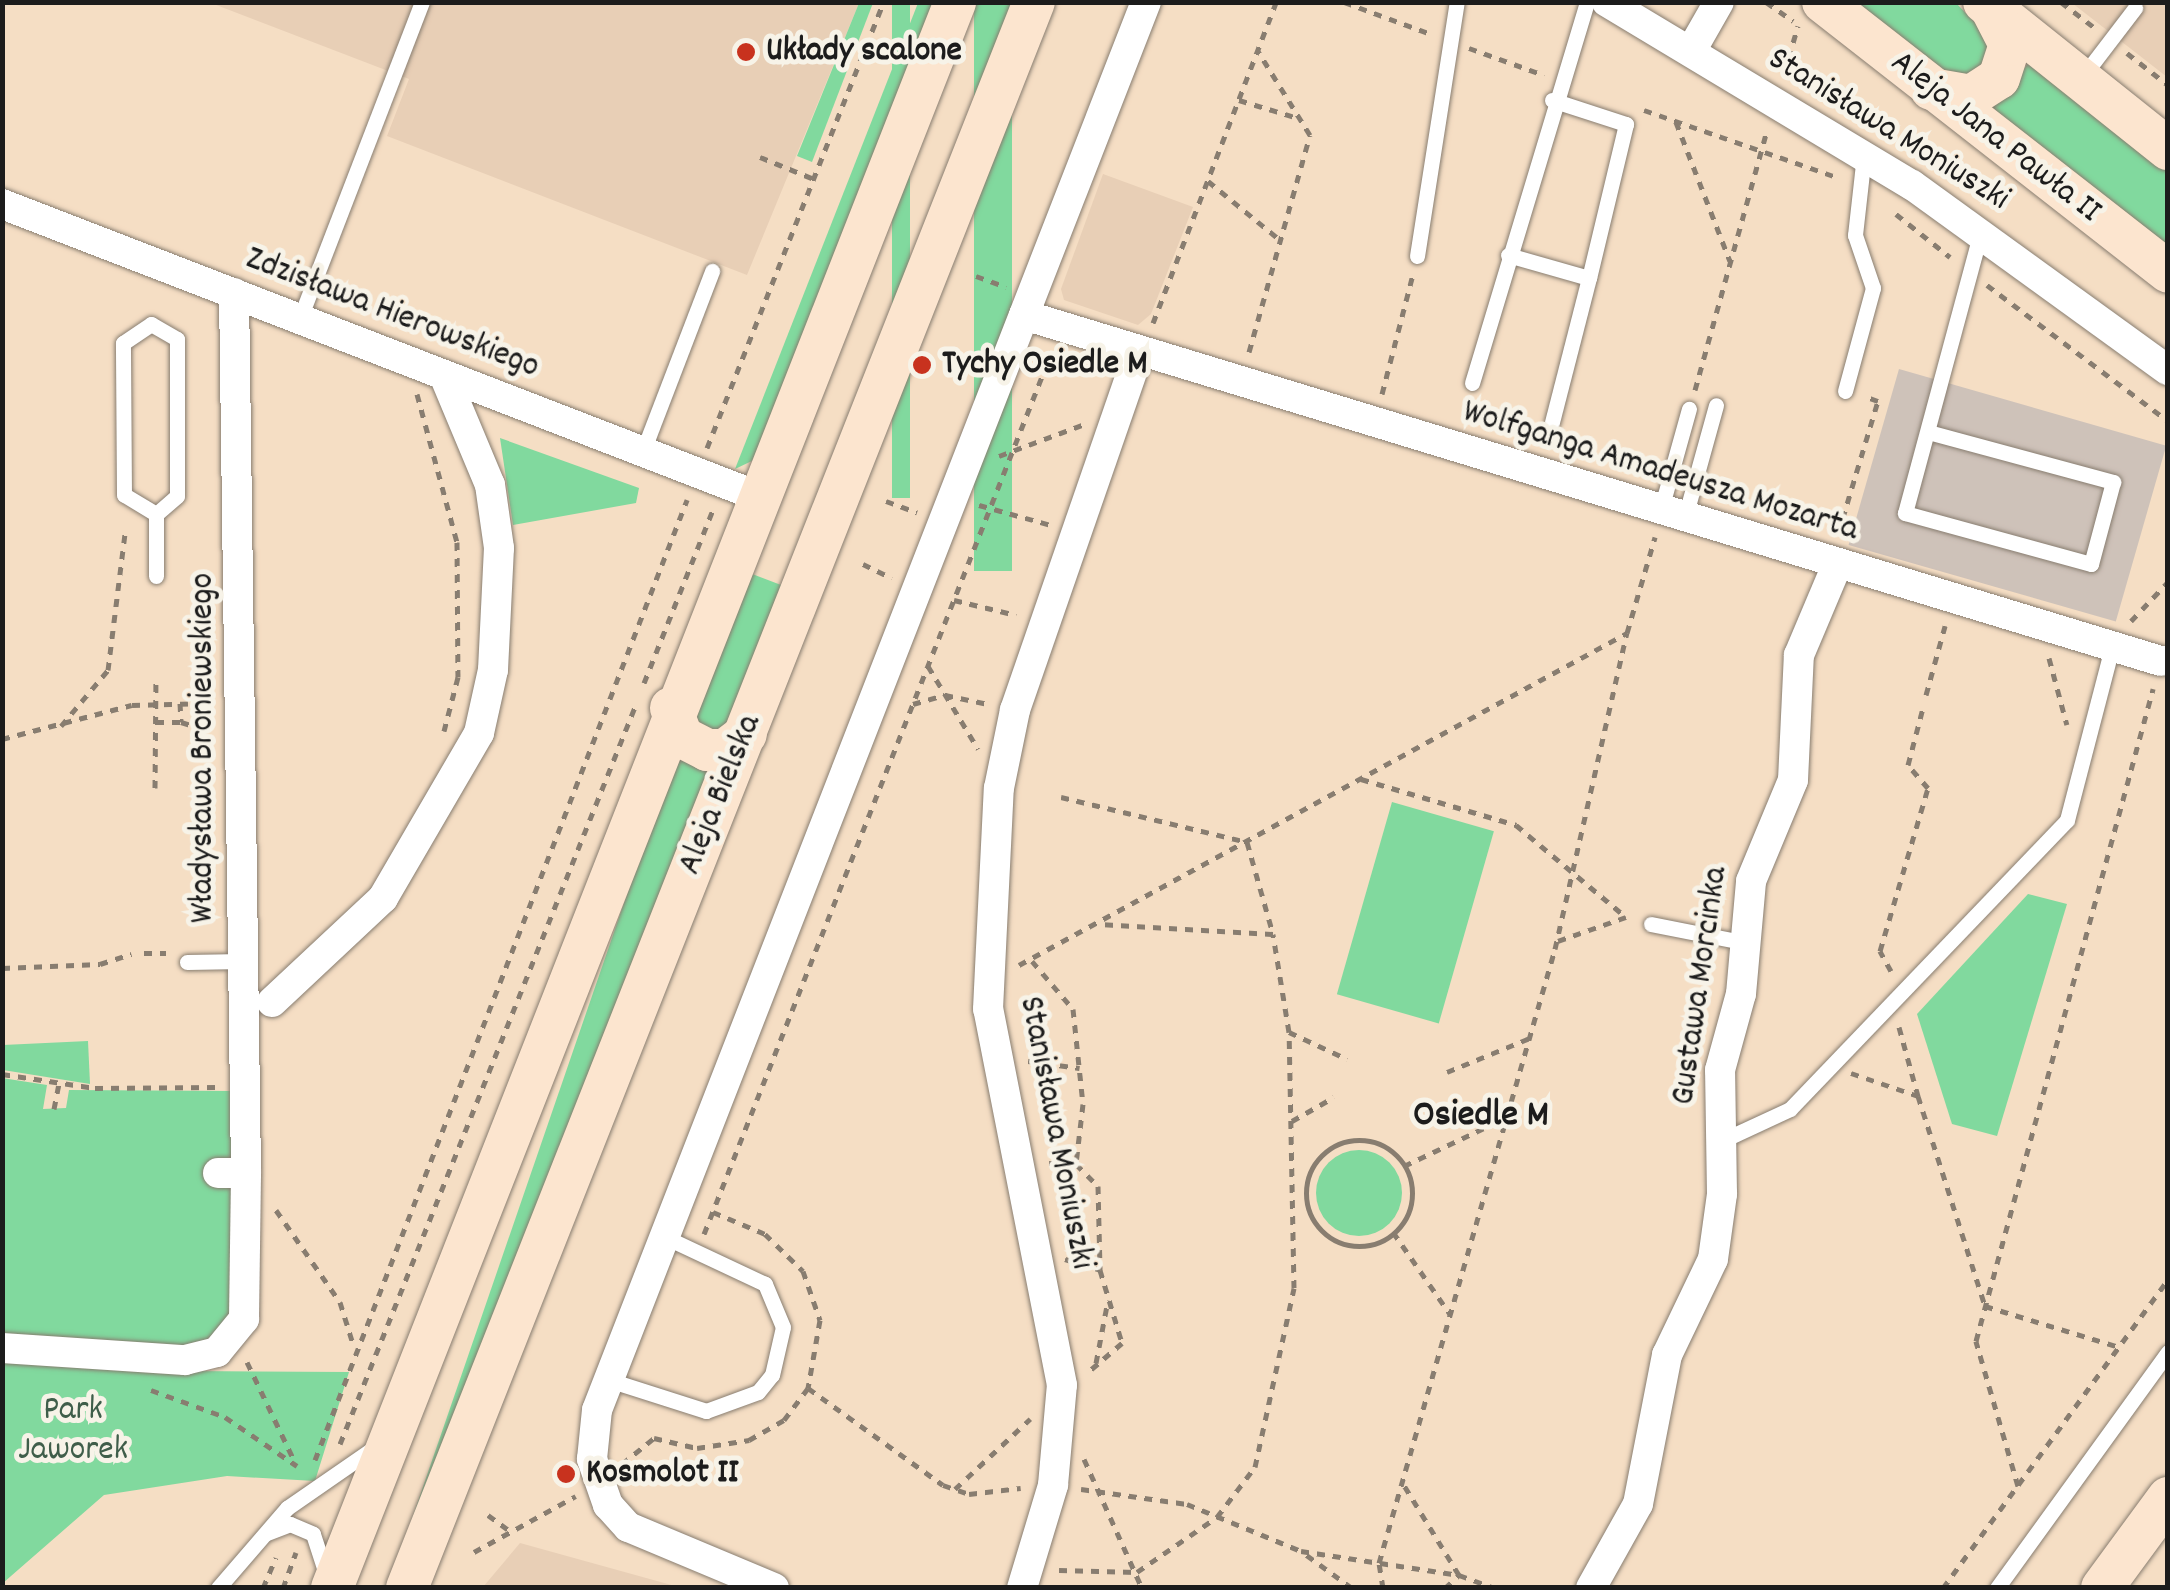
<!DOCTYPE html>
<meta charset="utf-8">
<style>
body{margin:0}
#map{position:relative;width:2170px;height:1590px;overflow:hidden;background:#f5dec4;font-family:Dekko,sans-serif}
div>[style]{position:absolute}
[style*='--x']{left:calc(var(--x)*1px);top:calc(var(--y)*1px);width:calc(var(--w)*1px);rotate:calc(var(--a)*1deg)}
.built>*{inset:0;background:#e8cfb6}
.industrial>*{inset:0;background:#cec2b9;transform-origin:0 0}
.green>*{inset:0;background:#81d99e;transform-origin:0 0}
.round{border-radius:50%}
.path>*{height:5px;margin-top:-2.5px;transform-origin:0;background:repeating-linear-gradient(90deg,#887d70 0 8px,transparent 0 16px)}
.path>.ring{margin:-2.5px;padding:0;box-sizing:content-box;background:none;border:5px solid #887d70;border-radius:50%}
.roads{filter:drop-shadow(0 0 2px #887d70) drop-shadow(0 0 2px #887d70)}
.lane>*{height:15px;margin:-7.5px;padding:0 7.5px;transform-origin:7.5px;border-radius:7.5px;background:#fff}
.street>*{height:30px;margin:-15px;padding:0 15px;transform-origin:15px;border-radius:15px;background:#fff}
.secondary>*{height:42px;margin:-21px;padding:0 21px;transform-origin:21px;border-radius:21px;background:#fce5cf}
.dots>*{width:28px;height:28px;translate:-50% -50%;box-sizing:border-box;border:5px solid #f7f3e8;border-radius:50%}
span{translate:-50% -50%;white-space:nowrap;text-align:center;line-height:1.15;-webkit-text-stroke:10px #f7f3e8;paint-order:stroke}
.poi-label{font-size:35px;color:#1c1c1c;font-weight:700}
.left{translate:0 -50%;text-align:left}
.street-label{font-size:35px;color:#1c1c1c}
.park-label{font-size:35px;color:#3f5e4a}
.neighbourhood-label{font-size:38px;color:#1c1c1c;font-weight:700}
.frame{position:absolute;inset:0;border:5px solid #1c1c1c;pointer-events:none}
</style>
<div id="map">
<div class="built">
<i style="clip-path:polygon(211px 3px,859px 3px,747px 275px,387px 136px,409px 79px)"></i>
<i style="clip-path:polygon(2072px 3px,2167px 3px,2167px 78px,2167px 77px)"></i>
<i style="clip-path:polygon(1103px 174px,1193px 207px,1151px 314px,1138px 325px,1064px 300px,1061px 289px)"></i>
<i style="clip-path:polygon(520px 1543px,675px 1586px,678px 1587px,483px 1587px)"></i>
</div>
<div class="industrial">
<i style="left:1899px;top:369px;width:278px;height:183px;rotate:16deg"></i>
</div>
<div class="green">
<i style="clip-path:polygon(859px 3px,873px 3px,812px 162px,797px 156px)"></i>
<i style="left:892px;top:3px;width:18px;height:495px"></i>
<i style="clip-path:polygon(918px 3px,936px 3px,754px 460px,735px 469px)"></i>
<i style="left:974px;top:3px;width:38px;height:568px"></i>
<i style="clip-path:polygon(1851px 3px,1956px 3px,1992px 40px,1979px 75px,1953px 79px)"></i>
<i style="clip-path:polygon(2031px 61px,2167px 169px,2167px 247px,1988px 106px)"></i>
<i style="clip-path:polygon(500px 438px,639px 488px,636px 503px,513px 525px)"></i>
<i style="clip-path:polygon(747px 572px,789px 588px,735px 722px,719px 732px,697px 725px,693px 708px)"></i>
<i style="left:676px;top:752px;width:39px;height:898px;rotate:19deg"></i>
<i style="left:1392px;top:802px;width:106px;height:200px;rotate:16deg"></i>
<i style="clip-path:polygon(2028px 894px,2067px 904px,1997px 1136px,1952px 1124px,1917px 1014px)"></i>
<i style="clip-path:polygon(88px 1041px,90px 1084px,3px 1070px,3px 1045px)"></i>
<i style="clip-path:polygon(2px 1078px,47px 1085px,43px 1109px,66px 1108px,69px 1090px,231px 1091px,238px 1302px,225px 1334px,191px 1349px,3px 1338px)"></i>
<i class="round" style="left:1316px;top:1150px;width:86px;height:86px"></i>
<i style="clip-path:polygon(3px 1356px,189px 1371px,349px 1372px,315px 1481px,227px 1476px,104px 1495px,3px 1583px)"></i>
</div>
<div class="path">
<i style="--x:1344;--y:2;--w:93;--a:20.2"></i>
<i style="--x:1766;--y:2;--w:33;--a:35"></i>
<i style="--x:2061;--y:2;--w:43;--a:37.4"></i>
<i style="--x:1469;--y:48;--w:80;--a:19.8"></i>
<i style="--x:2127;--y:53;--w:52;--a:38"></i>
<i style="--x:1784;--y:73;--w:49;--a:-73.4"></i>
<i style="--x:1239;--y:100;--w:62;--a:17"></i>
<i style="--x:1644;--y:110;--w:203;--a:19.2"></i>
<i style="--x:1676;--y:122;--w:149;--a:68.8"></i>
<i style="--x:760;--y:157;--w:58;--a:22.2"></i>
<i style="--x:1208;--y:181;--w:93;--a:39.3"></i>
<i style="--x:1896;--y:214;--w:69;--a:38.5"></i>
<i style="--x:976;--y:276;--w:32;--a:20"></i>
<i style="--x:1987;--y:285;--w:226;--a:36.9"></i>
<i style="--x:1153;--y:323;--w:344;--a:-69"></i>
<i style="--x:1249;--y:352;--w:225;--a:-74.3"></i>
<i style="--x:1310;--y:135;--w:99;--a:-121.8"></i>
<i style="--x:1695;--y:390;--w:269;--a:-74.5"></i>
<i style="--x:417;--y:394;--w:153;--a:74.9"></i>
<i style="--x:457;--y:542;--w:135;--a:89.6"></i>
<i style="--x:458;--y:677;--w:56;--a:104.5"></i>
<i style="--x:1382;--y:394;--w:124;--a:-75.5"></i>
<i style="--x:707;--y:448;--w:480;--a:-68.4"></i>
<i style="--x:999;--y:456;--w:89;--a:-20.5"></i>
<i style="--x:886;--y:501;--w:33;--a:20"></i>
<i style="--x:979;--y:505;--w:75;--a:15.5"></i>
<i style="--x:1838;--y:534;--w:139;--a:-73.3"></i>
<i style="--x:1878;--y:401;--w:15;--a:-160"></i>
<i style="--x:863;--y:564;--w:32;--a:26"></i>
<i style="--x:954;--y:600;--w:64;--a:13.6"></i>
<i style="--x:2131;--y:621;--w:54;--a:-46.5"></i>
<i style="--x:2049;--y:658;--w:69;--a:75"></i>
<i style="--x:928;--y:666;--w:97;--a:58.9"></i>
<i style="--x:644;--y:683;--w:189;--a:-68.3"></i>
<i style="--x:1926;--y:695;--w:72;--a:-74.6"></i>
<i style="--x:180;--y:703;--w:19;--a:87"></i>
<i style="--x:181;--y:722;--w:30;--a:17"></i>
<i style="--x:913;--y:704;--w:33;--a:-16"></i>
<i style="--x:945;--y:695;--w:44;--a:11.8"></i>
<i style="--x:156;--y:722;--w:25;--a:0"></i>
<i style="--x:61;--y:726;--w:73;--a:-50"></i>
<i style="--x:108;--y:670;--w:138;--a:-82.9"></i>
<i style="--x:2;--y:739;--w:134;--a:-14.7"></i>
<i style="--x:132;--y:705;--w:78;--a:-1.5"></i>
<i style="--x:1361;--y:779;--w:162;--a:16.5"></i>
<i style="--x:1516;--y:825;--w:143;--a:39.9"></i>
<i style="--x:1626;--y:917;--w:72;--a:160.6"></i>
<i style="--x:155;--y:788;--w:110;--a:-89.5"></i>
<i style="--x:1061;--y:797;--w:191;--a:13.6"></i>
<i style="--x:1247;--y:842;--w:96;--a:74.2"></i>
<i style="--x:1273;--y:934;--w:174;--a:-176.7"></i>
<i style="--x:144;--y:953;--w:22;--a:0"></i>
<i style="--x:1032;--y:961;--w:63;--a:49.5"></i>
<i style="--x:1073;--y:1009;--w:96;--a:84"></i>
<i style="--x:1083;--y:1104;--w:60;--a:96.7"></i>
<i style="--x:1076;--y:1164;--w:31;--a:45"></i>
<i style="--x:1098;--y:1186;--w:84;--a:88.6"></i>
<i style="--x:1100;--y:1270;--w:76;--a:73.2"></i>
<i style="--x:1122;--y:1343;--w:45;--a:139.5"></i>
<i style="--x:1019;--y:965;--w:693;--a:-28.64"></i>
<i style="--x:1627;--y:633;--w:100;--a:-73.7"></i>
<i style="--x:2;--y:968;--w:98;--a:-2.3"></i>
<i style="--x:100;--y:964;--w:33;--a:-18"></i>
<i style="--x:1891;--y:971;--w:23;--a:-119"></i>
<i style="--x:1880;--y:951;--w:170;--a:-73.6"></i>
<i style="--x:1928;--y:788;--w:30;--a:-131"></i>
<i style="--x:1908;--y:765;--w:59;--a:-75.3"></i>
<i style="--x:1899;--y:1027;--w:72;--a:74.6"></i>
<i style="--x:1289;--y:1032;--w:64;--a:25"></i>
<i style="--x:1028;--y:1061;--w:52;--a:7.7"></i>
<i style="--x:1447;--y:1072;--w:90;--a:-22.3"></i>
<i style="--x:1851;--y:1073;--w:71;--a:18.9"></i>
<i style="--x:1918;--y:1096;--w:220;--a:72.3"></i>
<i style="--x:1985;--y:1306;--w:140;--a:17"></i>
<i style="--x:2;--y:1074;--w:94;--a:8.6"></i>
<i style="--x:95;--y:1088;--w:123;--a:-0.5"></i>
<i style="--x:54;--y:1109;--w:26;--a:-79"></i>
<i style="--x:1292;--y:1121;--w:48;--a:-29.7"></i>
<i class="ring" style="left:1306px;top:1140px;width:101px;height:101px"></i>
<i style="--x:1049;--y:1163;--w:27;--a:2"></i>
<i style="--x:1404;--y:1166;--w:112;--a:-25.4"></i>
<i style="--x:276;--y:1210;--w:112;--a:55.2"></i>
<i style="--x:340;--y:1302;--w:47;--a:72.7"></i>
<i style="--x:713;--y:1212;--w:56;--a:22.9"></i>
<i style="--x:765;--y:1234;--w:53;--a:44.2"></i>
<i style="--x:803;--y:1271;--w:52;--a:70.9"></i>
<i style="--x:820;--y:1320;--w:69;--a:100"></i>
<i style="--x:1393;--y:1232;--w:100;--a:55.2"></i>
<i style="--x:704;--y:1234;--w:949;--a:-68.49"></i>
<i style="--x:1065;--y:1259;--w:37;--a:17"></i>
<i style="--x:247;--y:1362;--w:109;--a:64.4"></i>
<i style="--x:1096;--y:1363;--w:64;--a:-79.2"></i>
<i style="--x:151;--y:1390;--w:79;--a:20"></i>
<i style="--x:225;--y:1417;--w:87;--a:34.2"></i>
<i style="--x:340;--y:1444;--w:794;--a:-68.19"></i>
<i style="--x:1084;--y:1459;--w:141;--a:65.8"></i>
<i style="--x:315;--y:1460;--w:1030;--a:-68.82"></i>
<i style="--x:622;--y:1464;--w:41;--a:-39.1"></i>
<i style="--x:654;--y:1438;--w:44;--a:13.1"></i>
<i style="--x:697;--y:1448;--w:53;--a:-8.7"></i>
<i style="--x:749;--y:1440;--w:40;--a:-29.7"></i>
<i style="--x:784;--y:1420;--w:40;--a:-53"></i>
<i style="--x:808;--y:1388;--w:166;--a:35.7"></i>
<i style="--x:943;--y:1485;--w:28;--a:19"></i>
<i style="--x:969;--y:1494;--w:52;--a:-6.6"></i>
<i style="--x:2018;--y:1486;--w:151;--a:-106.2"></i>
<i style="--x:1976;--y:1341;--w:676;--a:-74.81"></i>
<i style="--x:955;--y:1489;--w:103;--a:-43"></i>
<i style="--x:1081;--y:1489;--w:107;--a:8.1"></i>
<i style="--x:1187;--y:1504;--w:123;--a:22.4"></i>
<i style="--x:488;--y:1515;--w:27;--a:36"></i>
<i style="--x:474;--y:1552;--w:116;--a:-28.8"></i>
<i style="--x:1059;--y:1570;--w:78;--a:1.5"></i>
<i style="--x:1137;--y:1572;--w:97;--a:-34.5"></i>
<i style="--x:1217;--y:1517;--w:63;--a:-52.8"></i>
<i style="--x:1255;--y:1467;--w:183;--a:-77.7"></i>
<i style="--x:1294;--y:1288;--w:256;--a:-91.1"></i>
<i style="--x:1289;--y:1032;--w:99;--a:-99.3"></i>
<i style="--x:263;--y:1588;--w:33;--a:-67"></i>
<i style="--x:283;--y:1588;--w:38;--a:-70"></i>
<i style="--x:1352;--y:1588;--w:63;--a:-144"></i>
<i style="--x:1301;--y:1551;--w:160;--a:8.6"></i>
<i style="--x:1459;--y:1575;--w:109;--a:-121.5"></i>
<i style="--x:1383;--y:1588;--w:25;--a:-99"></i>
<i style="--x:1379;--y:1563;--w:639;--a:-74.01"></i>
<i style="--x:1555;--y:949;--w:324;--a:-77.2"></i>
<i style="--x:1445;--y:1588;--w:19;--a:-43"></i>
<i style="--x:1459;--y:1575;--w:38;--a:20"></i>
<i style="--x:1943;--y:1588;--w:381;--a:-53.9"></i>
</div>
<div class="roads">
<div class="lane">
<i style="--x:2083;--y:76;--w:86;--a:-52.6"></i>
<i style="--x:1552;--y:100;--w:78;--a:18"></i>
<i style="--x:1626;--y:124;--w:158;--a:103.5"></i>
<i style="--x:1508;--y:255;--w:84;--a:15.9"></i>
<i style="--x:1589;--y:278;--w:149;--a:104.4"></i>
<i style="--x:1417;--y:256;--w:257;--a:-81.1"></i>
<i style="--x:300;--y:318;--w:339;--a:-68.9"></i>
<i style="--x:1472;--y:383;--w:398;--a:-73.2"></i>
<i style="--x:1845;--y:391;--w:107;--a:-74.8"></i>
<i style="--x:1873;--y:288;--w:56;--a:-108.8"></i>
<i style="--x:1855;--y:235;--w:81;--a:-83.6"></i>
<i style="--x:1928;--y:432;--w:192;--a:15.1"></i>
<i style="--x:2113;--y:482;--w:85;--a:105"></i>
<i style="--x:2091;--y:564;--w:193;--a:-164.7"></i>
<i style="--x:1905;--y:513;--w:291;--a:-74.9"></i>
<i style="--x:643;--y:451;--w:193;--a:-69"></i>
<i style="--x:1661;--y:509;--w:104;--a:-74.4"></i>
<i style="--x:156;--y:514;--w:37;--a:-149"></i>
<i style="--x:124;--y:495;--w:152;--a:-90.4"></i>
<i style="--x:123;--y:343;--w:34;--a:-34"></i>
<i style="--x:151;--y:324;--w:30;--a:30"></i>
<i style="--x:177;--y:339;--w:157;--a:90"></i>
<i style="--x:177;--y:496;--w:28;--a:139"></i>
<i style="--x:156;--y:514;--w:62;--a:90"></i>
<i style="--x:1685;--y:517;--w:116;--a:-74.5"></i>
<i style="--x:1651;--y:924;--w:98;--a:11.2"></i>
<i style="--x:187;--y:962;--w:56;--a:-1"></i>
<i style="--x:1719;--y:1142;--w:78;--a:-24.9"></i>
<i style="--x:1790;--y:1109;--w:400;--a:-46.2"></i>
<i style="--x:2067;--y:820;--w:179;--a:-75.4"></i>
<i style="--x:609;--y:1380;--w:102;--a:17.7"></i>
<i style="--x:706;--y:1411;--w:55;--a:-20.1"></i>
<i style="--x:758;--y:1392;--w:22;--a:-51"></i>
<i style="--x:772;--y:1375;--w:49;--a:-77.1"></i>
<i style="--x:783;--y:1327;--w:47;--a:-112.7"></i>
<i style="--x:765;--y:1284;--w:110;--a:-154.8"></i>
<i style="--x:267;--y:1533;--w:25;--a:-21"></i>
<i style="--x:290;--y:1524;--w:25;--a:23"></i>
<i style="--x:313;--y:1534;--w:42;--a:72"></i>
<i style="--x:218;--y:1588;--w:106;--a:-49.2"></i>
<i style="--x:287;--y:1508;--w:107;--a:-34.7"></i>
<i style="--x:1997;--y:1588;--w:291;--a:-54.1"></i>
</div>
<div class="street">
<i style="--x:1607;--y:2;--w:356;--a:31"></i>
<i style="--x:1912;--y:185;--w:316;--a:35.9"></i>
<i style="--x:1691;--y:51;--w:56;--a:-60.3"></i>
<i style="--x:2;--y:204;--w:807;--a:21.13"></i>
<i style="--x:1024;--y:315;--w:1188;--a:16.93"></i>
<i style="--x:272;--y:1002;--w:152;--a:-43.1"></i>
<i style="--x:383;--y:898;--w:191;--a:-59.8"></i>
<i style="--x:479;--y:733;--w:65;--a:-77.5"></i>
<i style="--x:493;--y:670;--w:122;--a:-87.2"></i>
<i style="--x:499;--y:548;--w:64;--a:-98.1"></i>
<i style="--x:490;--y:485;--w:119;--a:-112.7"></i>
<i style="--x:218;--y:1173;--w:28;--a:0"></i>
<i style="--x:246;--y:1173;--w:880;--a:-90.78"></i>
<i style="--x:2;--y:1348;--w:183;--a:3.8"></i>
<i style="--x:185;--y:1360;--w:33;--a:-14"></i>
<i style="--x:217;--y:1352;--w:43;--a:-50.7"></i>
<i style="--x:244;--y:1319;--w:146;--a:-89.2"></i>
<i style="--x:774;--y:1588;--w:158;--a:-157.3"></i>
<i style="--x:628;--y:1527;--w:30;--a:-132"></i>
<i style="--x:608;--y:1505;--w:49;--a:-109.2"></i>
<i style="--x:592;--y:1459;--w:49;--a:-84.2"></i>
<i style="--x:597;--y:1410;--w:1511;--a:-68.7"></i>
<i style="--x:1022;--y:1588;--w:108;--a:-73.2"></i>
<i style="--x:1053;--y:1485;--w:100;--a:-84.9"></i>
<i style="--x:1062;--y:1385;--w:383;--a:-101.1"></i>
<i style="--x:988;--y:1009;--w:221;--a:-87.2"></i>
<i style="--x:999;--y:788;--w:80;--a:-78.4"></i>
<i style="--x:1015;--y:710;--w:380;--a:-70.9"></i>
<i style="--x:1591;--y:1588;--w:96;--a:-60.8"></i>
<i style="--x:1638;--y:1504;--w:152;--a:-79"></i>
<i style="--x:1667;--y:1355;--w:106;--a:-64.4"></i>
<i style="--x:1713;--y:1259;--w:66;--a:-82.1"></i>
<i style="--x:1722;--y:1194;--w:124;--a:-90.9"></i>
<i style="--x:1720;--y:1070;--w:79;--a:-74.6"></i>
<i style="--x:1741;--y:994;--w:113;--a:-84.9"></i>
<i style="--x:1751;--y:881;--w:109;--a:-67.4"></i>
<i style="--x:1793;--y:780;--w:125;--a:-87.3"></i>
<i style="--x:1799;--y:655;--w:98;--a:-67.1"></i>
</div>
<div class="secondary">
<i style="--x:1823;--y:2;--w:438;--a:38"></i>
<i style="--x:1984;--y:2;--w:236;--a:38.6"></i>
<i style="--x:1931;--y:89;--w:41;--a:9.9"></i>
<i style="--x:1971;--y:96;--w:33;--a:-33"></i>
<i style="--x:1999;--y:78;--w:35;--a:-72"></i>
<i style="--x:2010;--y:45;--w:42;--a:-117.2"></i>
<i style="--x:671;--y:708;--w:31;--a:69"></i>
<i style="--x:682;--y:737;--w:28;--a:27"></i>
<i style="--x:707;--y:750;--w:18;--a:0"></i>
<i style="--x:725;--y:750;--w:26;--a:-37"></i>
<i style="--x:332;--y:1588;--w:1704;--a:-68.55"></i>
<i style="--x:407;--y:1588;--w:1705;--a:-68.43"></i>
<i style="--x:2102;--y:1588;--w:112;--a:-53.7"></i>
</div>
</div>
<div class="dots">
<i style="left:746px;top:52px;background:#c8321e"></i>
<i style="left:922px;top:365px;background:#c8321e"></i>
<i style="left:566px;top:1474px;background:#c8321e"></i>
</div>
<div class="poi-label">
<span class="left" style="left:766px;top:52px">Układy scalone</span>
<span class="left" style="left:942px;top:365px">Tychy Osiedle M</span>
<span class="left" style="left:586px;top:1474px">Kosmolot II</span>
</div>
<div class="street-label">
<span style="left:1888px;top:130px;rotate:32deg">Stanisława Moniuszki</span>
<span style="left:1995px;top:138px;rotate:38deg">Aleja Jana Pawła II</span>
<span style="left:392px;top:314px;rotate:21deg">Zdzisława Hierowskiego</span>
<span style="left:1660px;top:472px;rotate:17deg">Wolfganga Amadeusza Mozarta</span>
<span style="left:204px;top:748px;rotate:-90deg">Władysława Broniewskiego</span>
<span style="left:721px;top:795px;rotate:-68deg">Aleja Bielska</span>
<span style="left:1701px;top:986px;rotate:-82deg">Gustawa Morcinka</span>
<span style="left:1055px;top:1133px;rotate:79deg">Stanisława Moniuszki</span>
</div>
<div class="park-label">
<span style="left:73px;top:1431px">Park<br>Jaworek</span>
</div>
<div class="neighbourhood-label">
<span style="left:1481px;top:1117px">Osiedle M</span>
</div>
<div class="frame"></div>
</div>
